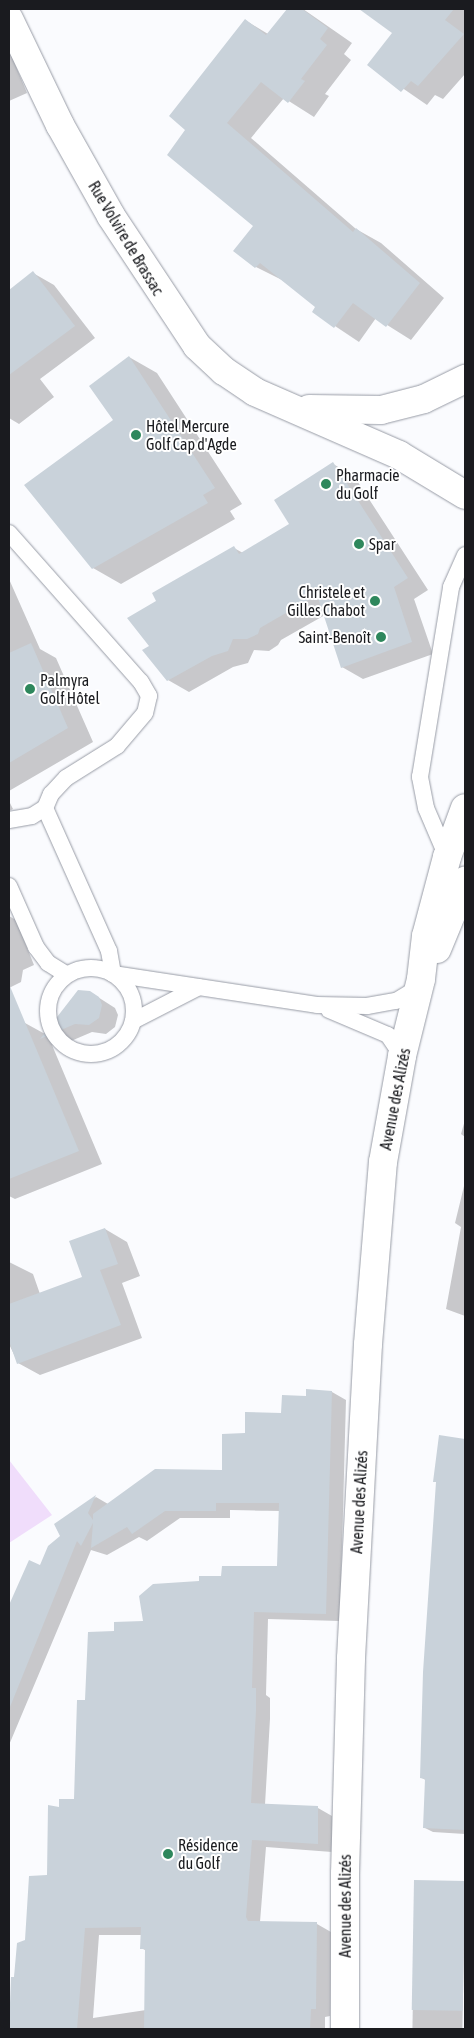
<!DOCTYPE html>
<meta charset="utf-8">
<style>
body{margin:0}
#map{position:relative;width:474px;height:2038px;overflow:hidden;background:#fafbfe;font-family:"Asap Condensed",sans-serif}
div>[style]{position:absolute}
[style*='--x']{left:calc(var(--x)*1px);top:calc(var(--y)*1px);width:calc(var(--w)*1px);rotate:calc(var(--a)*1deg)}
.green>*{inset:0;background:#f0ddfb}
.shadow>*{inset:0;background:#0003;transform-origin:0 0}
.building>*{inset:0;background:#c9d2da;transform-origin:0 0}
.roads{filter:drop-shadow(0 0 1px #989ca6) drop-shadow(0 0 1px #989ca6)}
.service>*{height:16px;margin:-8px;padding:0 8px;transform-origin:8px;border-radius:8px;background:#fff}
.service>.ring{margin:-8px;padding:0;box-sizing:content-box;background:none;border:16px solid #fff;border-radius:50%}
.minor>*{height:28px;margin:-14px;padding:0 14px;transform-origin:14px;border-radius:14px;background:#fff}
.tertiary>*{height:28px;margin:-14px;padding:0 14px;transform-origin:14px;border-radius:14px;background:#fff}
.dots>*{width:14px;height:14px;translate:-50% -50%;box-sizing:border-box;border:2px solid #fff;border-radius:50%}
span{translate:-50% -50%;white-space:nowrap;text-align:center;line-height:1.15;-webkit-text-stroke:4px #fff;paint-order:stroke}
.street-label{font-size:16px;color:#1a1b1f}
.poi-label{font-size:16px;color:#1a1b1f}
.left{translate:0 -50%;text-align:left}
.right{translate:-100% -50%;text-align:right}
.frame{position:absolute;inset:0;border:10px solid #1a1b1f;pointer-events:none}
</style>
<div id="map">
<div class="green">
<i style="clip-path:polygon(9px 1460px,52px 1515px,9px 1543px)"></i>
</div>
<div class="shadow">
<i style="clip-path:polygon(288px 9px,303px 9px,352px 43px,344px 54px,351px 60px,325px 94px,329px 96px,314px 117px,284px 98px,251px 138px,356px 229px,381px 243px,444px 298px,411px 340px,376px 318px,359px 342px,314px 312px,317px 307px,282px 280px,256px 267px,255px 226px,187px 130px,245px 20px,268px 34px)"></i>
<i style="clip-path:polygon(371px 9px,465px 9px,465px 74px,443px 99px,435px 95px,427px 105px,369px 65px,394px 33px,367px 13px)"></i>
<i style="clip-path:polygon(9px 37px,10px 52px,27px 93px,9px 101px)"></i>
<i style="clip-path:polygon(33px 273px,54px 285px,95px 338px,40px 379px,54px 397px,19px 424px,9px 418px,9px 291px)"></i>
<i style="clip-path:polygon(129px 357px,157px 373px,242px 504px,230px 511px,235px 519px,121px 584px,93px 568px,115px 420px)"></i>
<i style="clip-path:polygon(333px 464px,354px 476px,428px 590px,414px 599px,433px 654px,363px 679px,342px 667px,325px 615px,281px 640px,278px 645px,269px 651px,254px 650px,248px 663px,233px 667px,189px 692px,168px 680px,151px 646px,158px 601px,234px 548px,243px 553px,291px 524px)"></i>
<i style="clip-path:polygon(9px 579px,40px 649px,56px 658px,93px 742px,9px 791px)"></i>
<i style="clip-path:polygon(9px 801px,13px 809px,9px 811px)"></i>
<i style="clip-path:polygon(9px 916px,16px 920px,34px 965px,23px 970px,21px 982px,9px 988px)"></i>
<i style="clip-path:polygon(90px 992px,115px 1008px,118px 1015px,115px 1027px,106px 1034px,92px 1032px,57px 1047px,52px 1045px,102px 1164px,15px 1199px,9px 1196px,9px 1029px,25px 1023px,45px 1034px)"></i>
<i style="clip-path:polygon(465px 1120px,465px 1137px,461px 1134px)"></i>
<i style="clip-path:polygon(465px 1182px,465px 1316px,446px 1309px,461px 1227px,455px 1223px)"></i>
<i style="clip-path:polygon(105px 1229px,127px 1242px,140px 1276px,122px 1283px,142px 1338px,40px 1375px,18px 1363px,9px 1344px,9px 1262px,33px 1274px,40px 1294px,84px 1277px)"></i>
<i style="clip-path:polygon(evenodd,307px 1391px,332px 1392px,346px 1400px,340px 1621px,268px 1619px,266px 1695px,270px 1698px,270px 1719px,265px 1805px,318px 1808px,332px 1816px,332px 1852px,266px 1847px,260px 1922px,317px 1924px,331px 1932px,330px 2016px,325px 2017px,325px 2029px,9px 2029px,18px 1944px,26px 1941px,48px 1877px,60px 1809px,76px 1800px,86px 1702px,115px 1633px,144px 1622px,200px 1583px,278px 1567px,280px 1511px,230px 1510px,230px 1518px,180px 1518px,147px 1541px,139px 1537px,107px 1555px,91px 1550px,9px 1745px,9px 1608px,30px 1562px,40px 1567px,62px 1537px,56px 1524px,96px 1497px,108px 1504px,223px 1471px,246px 1435px,307px 1398px,307px 1391px,99px 1935px,142px 1935px,141px 1948px,147px 1951px,146px 2010px,93px 2018px,99px 1935px)"></i>
<i style="clip-path:polygon(440px 1437px,465px 1440px,465px 1834px,433px 1832px,425px 1828px,427px 1781px,422px 1778px)"></i>
<i style="left:415px;top:1881px;width:50px;height:148px;rotate:1deg"></i>
</div>
<div class="building">
<i style="clip-path:polygon(287px 9px,302px 9px,328px 28px,320px 39px,327px 45px,301px 79px,305px 81px,288px 103px,261px 82px,227px 123px,353px 232px,356px 228px,420px 283px,386px 327px,353px 303px,334px 328px,312px 312px,315px 307px,260px 263px,255px 268px,233px 251px,253px 226px,167px 155px,185px 130px,169px 116px,245px 19px,266px 35px)"></i>
<i style="clip-path:polygon(359px 9px,454px 9px,445px 20px,464px 34px,418px 86px,411px 81px,401px 92px,367px 65px,392px 33px)"></i>
<i style="clip-path:polygon(33px 271px,75px 326px,9px 375px,9px 290px)"></i>
<i style="clip-path:polygon(129px 356px,215px 488px,203px 495px,208px 503px,92px 569px,24px 485px,113px 420px,89px 386px)"></i>
<i style="clip-path:polygon(333px 462px,408px 578px,394px 587px,412px 642px,341px 668px,317px 595px,260px 628px,258px 634px,247px 639px,233px 639px,228px 651px,212px 656px,167px 681px,142px 650px,149px 646px,127px 618px,156px 601px,152px 593px,234px 546px,239px 554px,289px 524px,274px 500px)"></i>
<i style="clip-path:polygon(31px 643px,68px 728px,9px 763px,9px 653px)"></i>
<i style="clip-path:polygon(9px 984px,79px 1151px,9px 1179px)"></i>
<i style="clip-path:polygon(78px 990px,90px 991px,99px 997px,102px 1005px,99px 1018px,89px 1025px,75px 1024px,40px 1039px)"></i>
<i style="clip-path:polygon(105px 1228px,118px 1264px,100px 1270px,121px 1325px,17px 1364px,9px 1341px,9px 1304px,82px 1277px,69px 1241px)"></i>
<i style="clip-path:polygon(306px 1389px,332px 1391px,326px 1614px,254px 1612px,252px 1688px,256px 1688px,256px 1710px,251px 1803px,318px 1806px,318px 1844px,252px 1840px,246px 1917px,248px 1921px,317px 1922px,316px 2009px,311px 2009px,310px 2029px,144px 2029px,145px 1949px,140px 1949px,141px 1927px,85px 1928px,77px 2029px,9px 2029px,11px 1977px,14px 1977px,17px 1943px,25px 1940px,29px 1876px,47px 1875px,48px 1805px,59px 1807px,59px 1799px,74px 1799px,77px 1700px,85px 1700px,88px 1632px,114px 1631px,114px 1622px,143px 1621px,139px 1596px,153px 1584px,199px 1581px,199px 1576px,221px 1576px,222px 1566px,277px 1566px,279px 1503px,216px 1503px,216px 1511px,165px 1511px,132px 1534px,127px 1527px,91px 1548px,93px 1523px,81px 1546px,77px 1541px,10px 1707px,9px 1605px,29px 1560px,40px 1565px,48px 1546px,60px 1536px,54px 1524px,96px 1495px,88px 1513px,93px 1520px,93px 1514px,155px 1469px,222px 1470px,222px 1434px,245px 1433px,245px 1412px,281px 1413px,282px 1395px,306px 1396px)"></i>
<i style="clip-path:polygon(439px 1435px,465px 1439px,465px 1830px,423px 1828px,425px 1779px,420px 1778px,423px 1672px,436px 1482px,433px 1482px)"></i>
<i style="left:414px;top:1880px;width:51px;height:130px;rotate:1deg"></i>
</div>
<div class="roads">
<div class="service">
<i style="--x:9;--y:533;--w:199;--a:48.5"></i>
<i style="--x:141;--y:682;--w:16;--a:60"></i>
<i style="--x:149;--y:696;--w:17;--a:103"></i>
<i style="--x:145;--y:713;--w:43;--a:130.3"></i>
<i style="--x:117;--y:746;--w:60;--a:147.9"></i>
<i style="--x:66;--y:778;--w:22;--a:133"></i>
<i style="--x:51;--y:794;--w:15;--a:113"></i>
<i style="--x:9;--y:820;--w:23;--a:-10"></i>
<i style="--x:32;--y:816;--w:15;--a:-32"></i>
<i style="--x:45;--y:808;--w:157;--a:65.9"></i>
<i style="--x:109;--y:951;--w:23;--a:80"></i>
<i style="--x:113;--y:974;--w:206;--a:8.6"></i>
<i style="--x:317;--y:1005;--w:50;--a:1.1"></i>
<i style="--x:367;--y:1006;--w:29;--a:-10"></i>
<i style="--x:396;--y:1001;--w:27;--a:-31"></i>
<i style="--x:447;--y:857;--w:53;--a:-113.2"></i>
<i style="--x:426;--y:808;--w:32;--a:-101"></i>
<i style="--x:420;--y:777;--w:193;--a:-80.7"></i>
<i style="--x:451;--y:587;--w:35;--a:-66"></i>
<i style="--x:9;--y:886;--w:67;--a:66.1"></i>
<i style="--x:36;--y:947;--w:20;--a:53"></i>
<i style="--x:48;--y:963;--w:22;--a:32"></i>
<i class="ring" style="left:48px;top:968px;width:70px;height:70px"></i>
<i style="--x:329;--y:1010;--w:64;--a:23"></i>
<i style="--x:388;--y:1035;--w:25;--a:56"></i>
<i style="--x:133;--y:1021;--w:74;--a:-27.3"></i>
</div>
<div class="minor">
<i style="--x:9;--y:19;--w:118;--a:64.3"></i>
<i style="--x:60;--y:125;--w:104;--a:60.7"></i>
<i style="--x:111;--y:216;--w:156;--a:56.5"></i>
<i style="--x:197;--y:346;--w:37;--a:43"></i>
<i style="--x:224;--y:371;--w:37;--a:34"></i>
<i style="--x:255;--y:392;--w:157;--a:23.6"></i>
<i style="--x:399;--y:455;--w:77;--a:31.2"></i>
<i style="--x:309;--y:409;--w:72;--a:0.8"></i>
<i style="--x:381;--y:410;--w:44;--a:-14.3"></i>
<i style="--x:424;--y:399;--w:46;--a:-26"></i>
</div>
<div class="tertiary">
<i style="--x:437;--y:949;--w:74;--a:-67.6"></i>
<i style="--x:345;--y:2029;--w:155;--a:-90"></i>
<i style="--x:345;--y:1874;--w:216;--a:-88.4"></i>
<i style="--x:351;--y:1658;--w:314;--a:-86.9"></i>
<i style="--x:368;--y:1344;--w:183;--a:-85.3"></i>
<i style="--x:383;--y:1162;--w:108;--a:-79.8"></i>
<i style="--x:402;--y:1056;--w:79;--a:-76.1"></i>
<i style="--x:421;--y:979;--w:43;--a:-83.4"></i>
<i style="--x:426;--y:936;--w:82;--a:-75.1"></i>
<i style="--x:447;--y:857;--w:52;--a:-69.8"></i>
</div>
</div>
<div class="dots">
<i style="left:136px;top:435px;background:#2e875c"></i>
<i style="left:326px;top:484px;background:#2e875c"></i>
<i style="left:359px;top:544px;background:#2e875c"></i>
<i style="left:375px;top:601px;background:#2e875c"></i>
<i style="left:381px;top:637px;background:#2e875c"></i>
<i style="left:30px;top:689px;background:#2e875c"></i>
<i style="left:168px;top:1854px;background:#2e875c"></i>
</div>
<div class="street-label">
<span style="left:126px;top:238px;rotate:59deg">Rue Volvire de Brassac</span>
<span style="left:395px;top:1099px;rotate:-79deg">Avenue des Alizés</span>
<span style="left:359px;top:1502px;rotate:-87deg">Avenue des Alizés</span>
<span style="left:345px;top:1906px;rotate:-90deg">Avenue des Alizés</span>
</div>
<div class="poi-label">
<span class="left" style="left:146px;top:435px">Hôtel Mercure<br>Golf Cap d'Agde</span>
<span class="left" style="left:336px;top:484px">Pharmacie<br>du Golf</span>
<span class="left" style="left:369px;top:544px">Spar</span>
<span class="right" style="left:365px;top:601px">Christele et<br>Gilles Chabot</span>
<span class="right" style="left:371px;top:637px">Saint-Benoît</span>
<span class="left" style="left:40px;top:689px">Palmyra<br>Golf Hôtel</span>
<span class="left" style="left:178px;top:1854px">Résidence<br>du Golf</span>
</div>
<div class="frame"></div>
</div>
